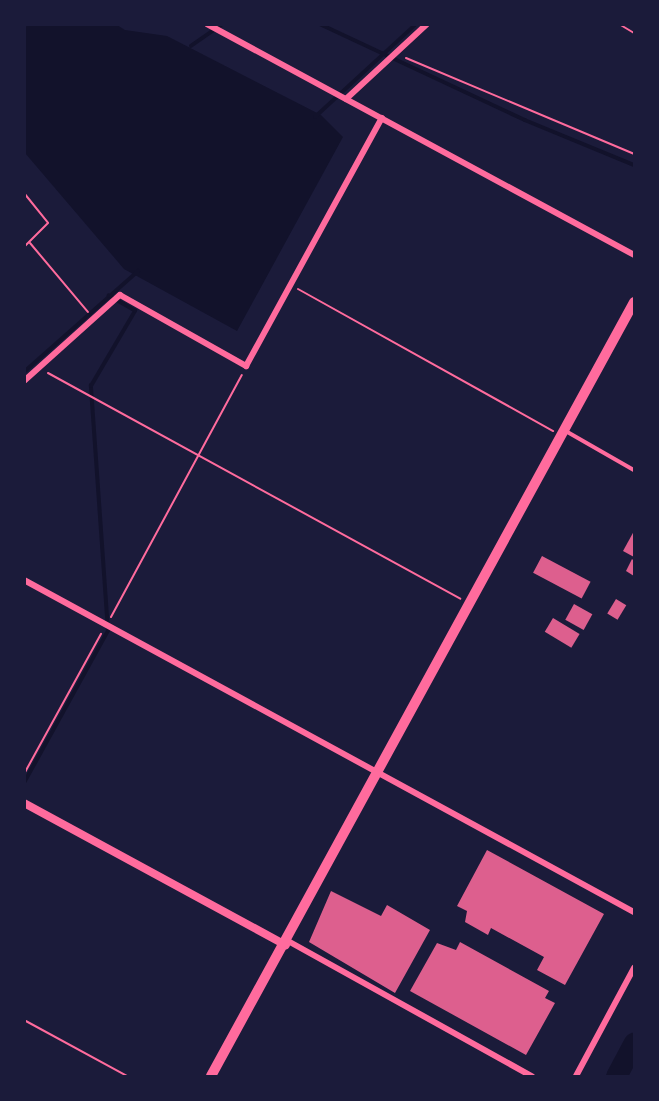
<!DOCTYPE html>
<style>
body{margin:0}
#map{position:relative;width:659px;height:1101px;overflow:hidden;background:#1b1b3a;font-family:"Public Sans",sans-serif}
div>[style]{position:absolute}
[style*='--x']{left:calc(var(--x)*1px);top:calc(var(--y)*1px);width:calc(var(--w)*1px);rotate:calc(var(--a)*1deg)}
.water>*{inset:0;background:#12122b}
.stream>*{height:3.5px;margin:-1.75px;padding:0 1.75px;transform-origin:1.75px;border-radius:1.75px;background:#12122b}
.river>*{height:21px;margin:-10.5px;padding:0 10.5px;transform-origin:10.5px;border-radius:10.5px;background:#12122b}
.building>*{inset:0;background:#dd5f8e;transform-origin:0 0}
.path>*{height:2px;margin:-1px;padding:0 1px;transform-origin:1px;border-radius:1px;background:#ff6b9d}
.service>*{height:3.5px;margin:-1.75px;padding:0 1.75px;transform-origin:1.75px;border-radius:1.75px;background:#ff6b9d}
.minor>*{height:6px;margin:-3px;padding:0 3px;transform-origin:3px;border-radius:3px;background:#ff6b9d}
.tertiary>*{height:8px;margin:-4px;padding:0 4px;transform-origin:4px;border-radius:4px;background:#ff6b9d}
.secondary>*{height:10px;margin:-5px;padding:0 5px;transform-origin:5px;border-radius:5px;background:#ff6b9d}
span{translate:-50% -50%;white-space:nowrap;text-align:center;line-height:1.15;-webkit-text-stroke:6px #1b1b3a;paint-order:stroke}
.frame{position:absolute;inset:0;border:26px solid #1b1b3a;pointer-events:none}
</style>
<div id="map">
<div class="water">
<i style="clip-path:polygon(28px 25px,117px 25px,125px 30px,167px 36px,321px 115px,343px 137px,237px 331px,124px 269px,25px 153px,24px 28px)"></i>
</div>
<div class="stream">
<i style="--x:320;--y:24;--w:226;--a:25.1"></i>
<i style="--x:525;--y:120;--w:118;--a:22.4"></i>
<i style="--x:191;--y:46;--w:39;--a:-35"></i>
<i style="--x:315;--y:117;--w:137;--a:-42.6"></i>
<i style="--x:24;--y:372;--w:152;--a:-41.5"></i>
<i style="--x:24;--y:783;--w:174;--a:-61.1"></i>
<i style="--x:108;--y:631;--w:246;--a:-94"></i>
<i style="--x:91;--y:386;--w:87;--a:-59.6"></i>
<i style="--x:135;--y:311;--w:30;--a:-150"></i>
</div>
<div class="river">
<i style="--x:616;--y:1076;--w:38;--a:-62"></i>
</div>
<div class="building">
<i style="clip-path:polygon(634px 531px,634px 557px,623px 551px)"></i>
<i style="left:542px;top:556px;width:55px;height:19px;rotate:28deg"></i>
<i style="clip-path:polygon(632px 559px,634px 561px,634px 576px,626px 571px)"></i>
<i style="left:616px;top:599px;width:12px;height:17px;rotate:31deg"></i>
<i style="left:574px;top:604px;width:21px;height:18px;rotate:29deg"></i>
<i style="left:553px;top:618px;width:31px;height:16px;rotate:31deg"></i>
<i style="clip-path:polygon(487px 850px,604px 914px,565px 985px,537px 970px,544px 957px,491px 928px,488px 935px,465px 922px,467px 911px,457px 906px)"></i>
<i style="clip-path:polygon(331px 891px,381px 916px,387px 905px,430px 930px,395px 993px,309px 942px)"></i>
<i style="clip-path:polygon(460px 942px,549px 991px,545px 998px,555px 1003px,526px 1055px,410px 991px,437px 943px,456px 950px)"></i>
</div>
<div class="path">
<i style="--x:619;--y:24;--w:17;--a:31"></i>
<i style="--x:406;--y:58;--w:247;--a:22.8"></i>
<i style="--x:24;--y:193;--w:38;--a:51"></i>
<i style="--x:48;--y:223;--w:34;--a:135"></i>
<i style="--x:30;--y:243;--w:90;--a:50"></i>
<i style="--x:298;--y:289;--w:292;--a:29.1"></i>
<i style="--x:48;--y:373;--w:470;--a:28.7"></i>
<i style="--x:111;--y:617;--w:275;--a:-61.6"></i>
<i style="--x:24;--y:774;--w:160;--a:-61.2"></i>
<i style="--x:24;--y:1020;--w:117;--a:28.5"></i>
</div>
<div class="service">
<i style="--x:566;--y:431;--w:78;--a:29.8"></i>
</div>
<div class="minor">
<i style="--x:207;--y:24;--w:485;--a:28.4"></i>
<i style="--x:346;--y:99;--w:110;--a:-42.8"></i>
<i style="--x:24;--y:381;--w:129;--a:-41.9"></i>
<i style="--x:120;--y:295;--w:145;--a:29.4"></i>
<i style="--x:246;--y:366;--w:283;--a:-61.3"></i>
<i style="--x:24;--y:580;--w:694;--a:28.56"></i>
<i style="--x:288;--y:941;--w:279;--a:29"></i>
<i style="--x:576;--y:1076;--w:123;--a:-61.8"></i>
</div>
<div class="tertiary">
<i style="--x:24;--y:803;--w:298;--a:28.5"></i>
</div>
<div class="secondary">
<i style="--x:211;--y:1076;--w:882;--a:-61.34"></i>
</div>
<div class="frame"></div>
</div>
